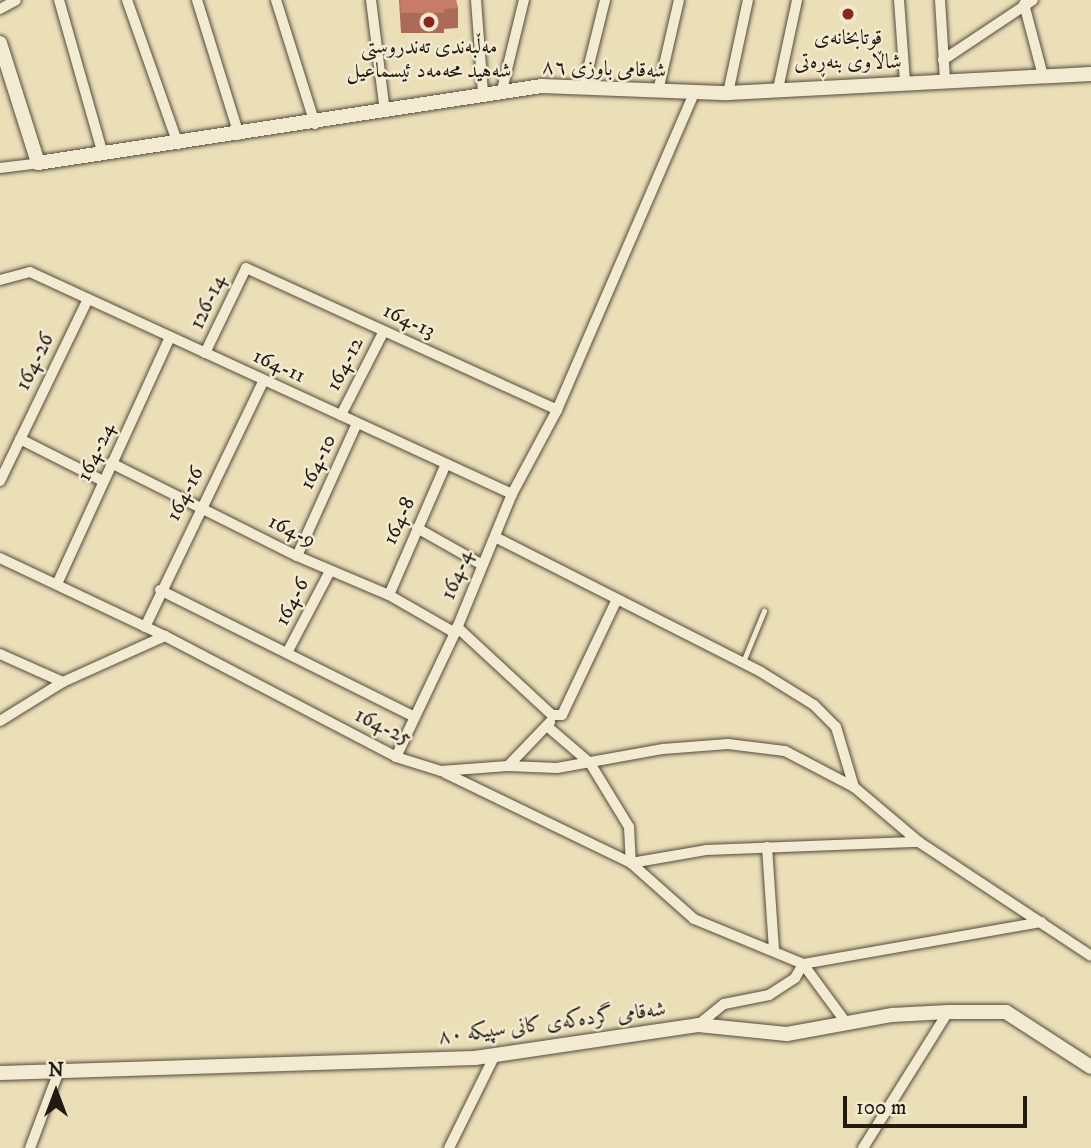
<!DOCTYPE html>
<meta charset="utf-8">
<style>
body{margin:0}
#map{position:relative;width:1091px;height:1148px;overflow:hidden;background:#ebdfb8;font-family:"IM FELL DW Pica",Amiri,serif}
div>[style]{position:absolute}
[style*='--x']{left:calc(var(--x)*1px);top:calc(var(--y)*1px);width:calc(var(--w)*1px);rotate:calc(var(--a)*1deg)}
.roads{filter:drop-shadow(0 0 2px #554b3c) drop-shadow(0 0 2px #554b3c)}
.lane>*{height:4.5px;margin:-2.25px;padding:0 2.25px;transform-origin:2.25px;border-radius:2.25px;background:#f2ead1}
.street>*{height:10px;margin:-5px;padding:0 5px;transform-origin:5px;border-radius:5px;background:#f2ead1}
.secondary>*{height:14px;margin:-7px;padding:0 7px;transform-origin:7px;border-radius:7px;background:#f2ead1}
.wall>*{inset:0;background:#ab6b5a}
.building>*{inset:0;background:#c77c69}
.dots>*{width:19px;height:19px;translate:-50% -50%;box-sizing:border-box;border:4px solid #f2ead1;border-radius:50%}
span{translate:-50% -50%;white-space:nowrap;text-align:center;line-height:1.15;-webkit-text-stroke:5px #f2ead1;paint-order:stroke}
.poi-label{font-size:21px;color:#231a12}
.street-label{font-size:21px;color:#231a12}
.north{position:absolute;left:21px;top:1057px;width:70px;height:70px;-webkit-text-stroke:5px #f2ead1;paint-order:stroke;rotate:0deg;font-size:19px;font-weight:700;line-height:28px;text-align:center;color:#231a12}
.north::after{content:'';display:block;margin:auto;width:24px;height:32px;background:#231a12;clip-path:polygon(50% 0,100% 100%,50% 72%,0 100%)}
.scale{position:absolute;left:843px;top:1096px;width:184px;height:32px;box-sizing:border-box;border:4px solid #231a12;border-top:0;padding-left:9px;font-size:21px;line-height:24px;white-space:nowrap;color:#231a12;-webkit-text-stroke:5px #f2ead1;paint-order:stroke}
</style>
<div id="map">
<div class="roads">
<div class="lane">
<i style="--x:743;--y:662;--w:55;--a:-67.6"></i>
</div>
<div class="street">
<i style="--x:59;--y:0;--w:160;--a:74.1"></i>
<i style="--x:127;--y:0;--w:153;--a:70.5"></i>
<i style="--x:197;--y:0;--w:141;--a:72.7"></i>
<i style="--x:276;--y:0;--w:130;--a:72.5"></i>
<i style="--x:371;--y:0;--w:113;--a:82.9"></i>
<i style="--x:476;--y:0;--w:93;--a:85.7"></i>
<i style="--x:899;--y:0;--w:82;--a:85.8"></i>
<i style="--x:940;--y:0;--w:79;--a:86.4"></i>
<i style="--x:1024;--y:4;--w:74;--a:75.2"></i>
<i style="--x:0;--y:9;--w:18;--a:-29"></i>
<i style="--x:943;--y:60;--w:108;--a:-33.7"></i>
<i style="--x:584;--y:85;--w:88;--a:-76.1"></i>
<i style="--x:778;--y:89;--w:91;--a:-77.9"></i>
<i style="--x:502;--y:90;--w:93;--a:-76.3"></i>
<i style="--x:658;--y:91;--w:93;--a:-77"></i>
<i style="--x:728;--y:93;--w:95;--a:-77.9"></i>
<i style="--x:0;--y:168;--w:38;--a:-7"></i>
<i style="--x:0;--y:280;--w:31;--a:-15"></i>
<i style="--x:30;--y:272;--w:531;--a:24.73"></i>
<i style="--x:205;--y:353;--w:94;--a:-64.2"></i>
<i style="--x:246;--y:268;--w:342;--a:24.5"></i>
<i style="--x:341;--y:415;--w:94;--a:-62.9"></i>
<i style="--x:20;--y:439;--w:93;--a:26.8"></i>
<i style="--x:111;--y:463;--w:208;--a:26.6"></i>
<i style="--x:297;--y:556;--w:100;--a:23"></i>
<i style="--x:389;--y:595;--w:76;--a:29.9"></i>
<i style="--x:0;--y:481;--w:202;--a:-64.2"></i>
<i style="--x:417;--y:528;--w:73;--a:29.4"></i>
<i style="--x:495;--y:537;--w:298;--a:26.9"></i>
<i style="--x:761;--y:672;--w:62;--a:31.9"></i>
<i style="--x:814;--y:705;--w:31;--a:45"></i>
<i style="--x:836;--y:727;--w:63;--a:73.3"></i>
<i style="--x:297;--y:556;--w:146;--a:-65.7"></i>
<i style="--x:0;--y:558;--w:183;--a:25.3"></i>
<i style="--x:165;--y:636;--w:261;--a:27.6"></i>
<i style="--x:396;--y:757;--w:47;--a:17.3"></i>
<i style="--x:441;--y:771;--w:67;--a:-4.3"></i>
<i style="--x:508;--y:766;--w:49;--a:2.3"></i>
<i style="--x:557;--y:768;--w:108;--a:-10.2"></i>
<i style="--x:663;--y:749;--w:65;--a:-4.4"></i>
<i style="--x:728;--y:744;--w:57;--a:7"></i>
<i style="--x:785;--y:751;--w:78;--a:27.6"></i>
<i style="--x:854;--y:787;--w:85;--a:40.2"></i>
<i style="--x:919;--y:842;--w:206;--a:33.5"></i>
<i style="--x:57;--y:584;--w:272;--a:-65.4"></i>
<i style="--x:160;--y:590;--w:283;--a:26.5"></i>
<i style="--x:389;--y:595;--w:143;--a:-66.5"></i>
<i style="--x:145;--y:627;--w:274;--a:-64.3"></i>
<i style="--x:457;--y:627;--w:129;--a:42.8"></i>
<i style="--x:552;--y:715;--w:10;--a:0"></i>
<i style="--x:562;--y:715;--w:128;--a:-64.6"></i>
<i style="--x:288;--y:651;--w:90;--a:-62.3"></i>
<i style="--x:0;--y:654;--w:69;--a:24"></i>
<i style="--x:0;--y:721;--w:74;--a:-31.8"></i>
<i style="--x:63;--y:682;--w:112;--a:-24.3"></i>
<i style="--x:548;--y:727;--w:55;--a:40.6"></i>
<i style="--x:590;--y:763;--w:75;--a:58.6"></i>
<i style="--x:629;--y:827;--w:36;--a:87"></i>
<i style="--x:631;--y:863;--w:76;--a:-9.8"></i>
<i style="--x:706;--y:850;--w:213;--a:-2.2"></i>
<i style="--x:396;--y:757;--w:137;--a:-64.6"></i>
<i style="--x:455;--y:633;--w:150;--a:-67.7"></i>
<i style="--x:512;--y:494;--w:95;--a:-61.8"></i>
<i style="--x:557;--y:410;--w:345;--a:-66.6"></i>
<i style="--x:508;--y:766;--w:61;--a:-46.3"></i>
<i style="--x:445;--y:773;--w:207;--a:25.8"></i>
<i style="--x:631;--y:863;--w:84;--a:41.6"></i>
<i style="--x:694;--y:919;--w:118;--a:22.4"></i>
<i style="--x:803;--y:964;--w:74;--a:53.7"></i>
<i style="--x:767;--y:847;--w:104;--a:86.1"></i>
<i style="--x:698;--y:1025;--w:33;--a:-39"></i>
<i style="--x:724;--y:1004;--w:46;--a:-11.3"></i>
<i style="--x:769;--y:995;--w:31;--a:-33"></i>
<i style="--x:795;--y:978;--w:16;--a:-60"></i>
<i style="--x:803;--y:964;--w:242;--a:-10"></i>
<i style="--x:30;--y:1148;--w:85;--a:-69.4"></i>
<i style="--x:449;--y:1148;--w:104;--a:-63.7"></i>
<i style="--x:863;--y:1148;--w:160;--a:-58"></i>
</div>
<div class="secondary">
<i style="--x:0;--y:43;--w:126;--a:72.4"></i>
<i style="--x:38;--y:163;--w:510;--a:-8.69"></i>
<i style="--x:542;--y:86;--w:186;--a:2.2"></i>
<i style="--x:728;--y:93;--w:363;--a:-3"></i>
<i style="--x:0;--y:1073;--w:475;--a:-1.8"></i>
<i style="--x:475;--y:1058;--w:225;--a:-8.4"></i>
<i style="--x:698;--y:1025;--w:89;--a:5.8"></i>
<i style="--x:787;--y:1034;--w:107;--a:-10.3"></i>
<i style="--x:892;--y:1015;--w:56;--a:-3.1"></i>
<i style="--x:948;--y:1012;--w:58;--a:0"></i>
<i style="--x:1006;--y:1012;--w:101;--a:32.9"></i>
</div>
</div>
<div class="wall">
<i style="clip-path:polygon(399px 0,456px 0,458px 8px,458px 28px,444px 29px,444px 33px,401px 33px)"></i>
</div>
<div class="building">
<i style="clip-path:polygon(400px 0,456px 0,458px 8px,444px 9px,444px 13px,401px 13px)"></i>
</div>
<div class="dots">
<i style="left:848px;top:14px;background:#8f2418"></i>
<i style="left:429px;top:22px;background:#8f2418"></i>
</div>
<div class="poi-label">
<span style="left:848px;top:50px">قوتابخانەی<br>شاڵاوی بنەڕەتی</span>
<span style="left:429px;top:59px">مەڵبەندی تەندروستی<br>شەهید محەمەد ئیسماعیل</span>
</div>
<div class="street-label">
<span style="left:604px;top:69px;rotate:2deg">شەقامی باوزی ٨٦</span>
<span style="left:208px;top:302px;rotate:-65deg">126-14</span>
<span style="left:409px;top:321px;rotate:25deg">164-13</span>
<span style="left:35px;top:362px;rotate:-64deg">164-26</span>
<span style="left:345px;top:364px;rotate:-63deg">164-12</span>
<span style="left:279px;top:366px;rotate:24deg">164-11</span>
<span style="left:96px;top:452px;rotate:-65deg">164-24</span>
<span style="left:318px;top:462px;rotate:-65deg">164-10</span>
<span style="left:185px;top:494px;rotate:-63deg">164-16</span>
<span style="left:399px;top:521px;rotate:-66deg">164-8</span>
<span style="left:292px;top:531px;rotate:26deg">164-9</span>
<span style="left:457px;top:575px;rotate:-68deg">164-4</span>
<span style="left:292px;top:602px;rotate:-63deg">164-6</span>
<span style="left:383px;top:727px;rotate:26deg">164-25</span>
<span style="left:552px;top:1023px;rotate:-7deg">شەقامی گردەکەی کانی سپیکە ٨٠</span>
</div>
<div class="north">N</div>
<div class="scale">100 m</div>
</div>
